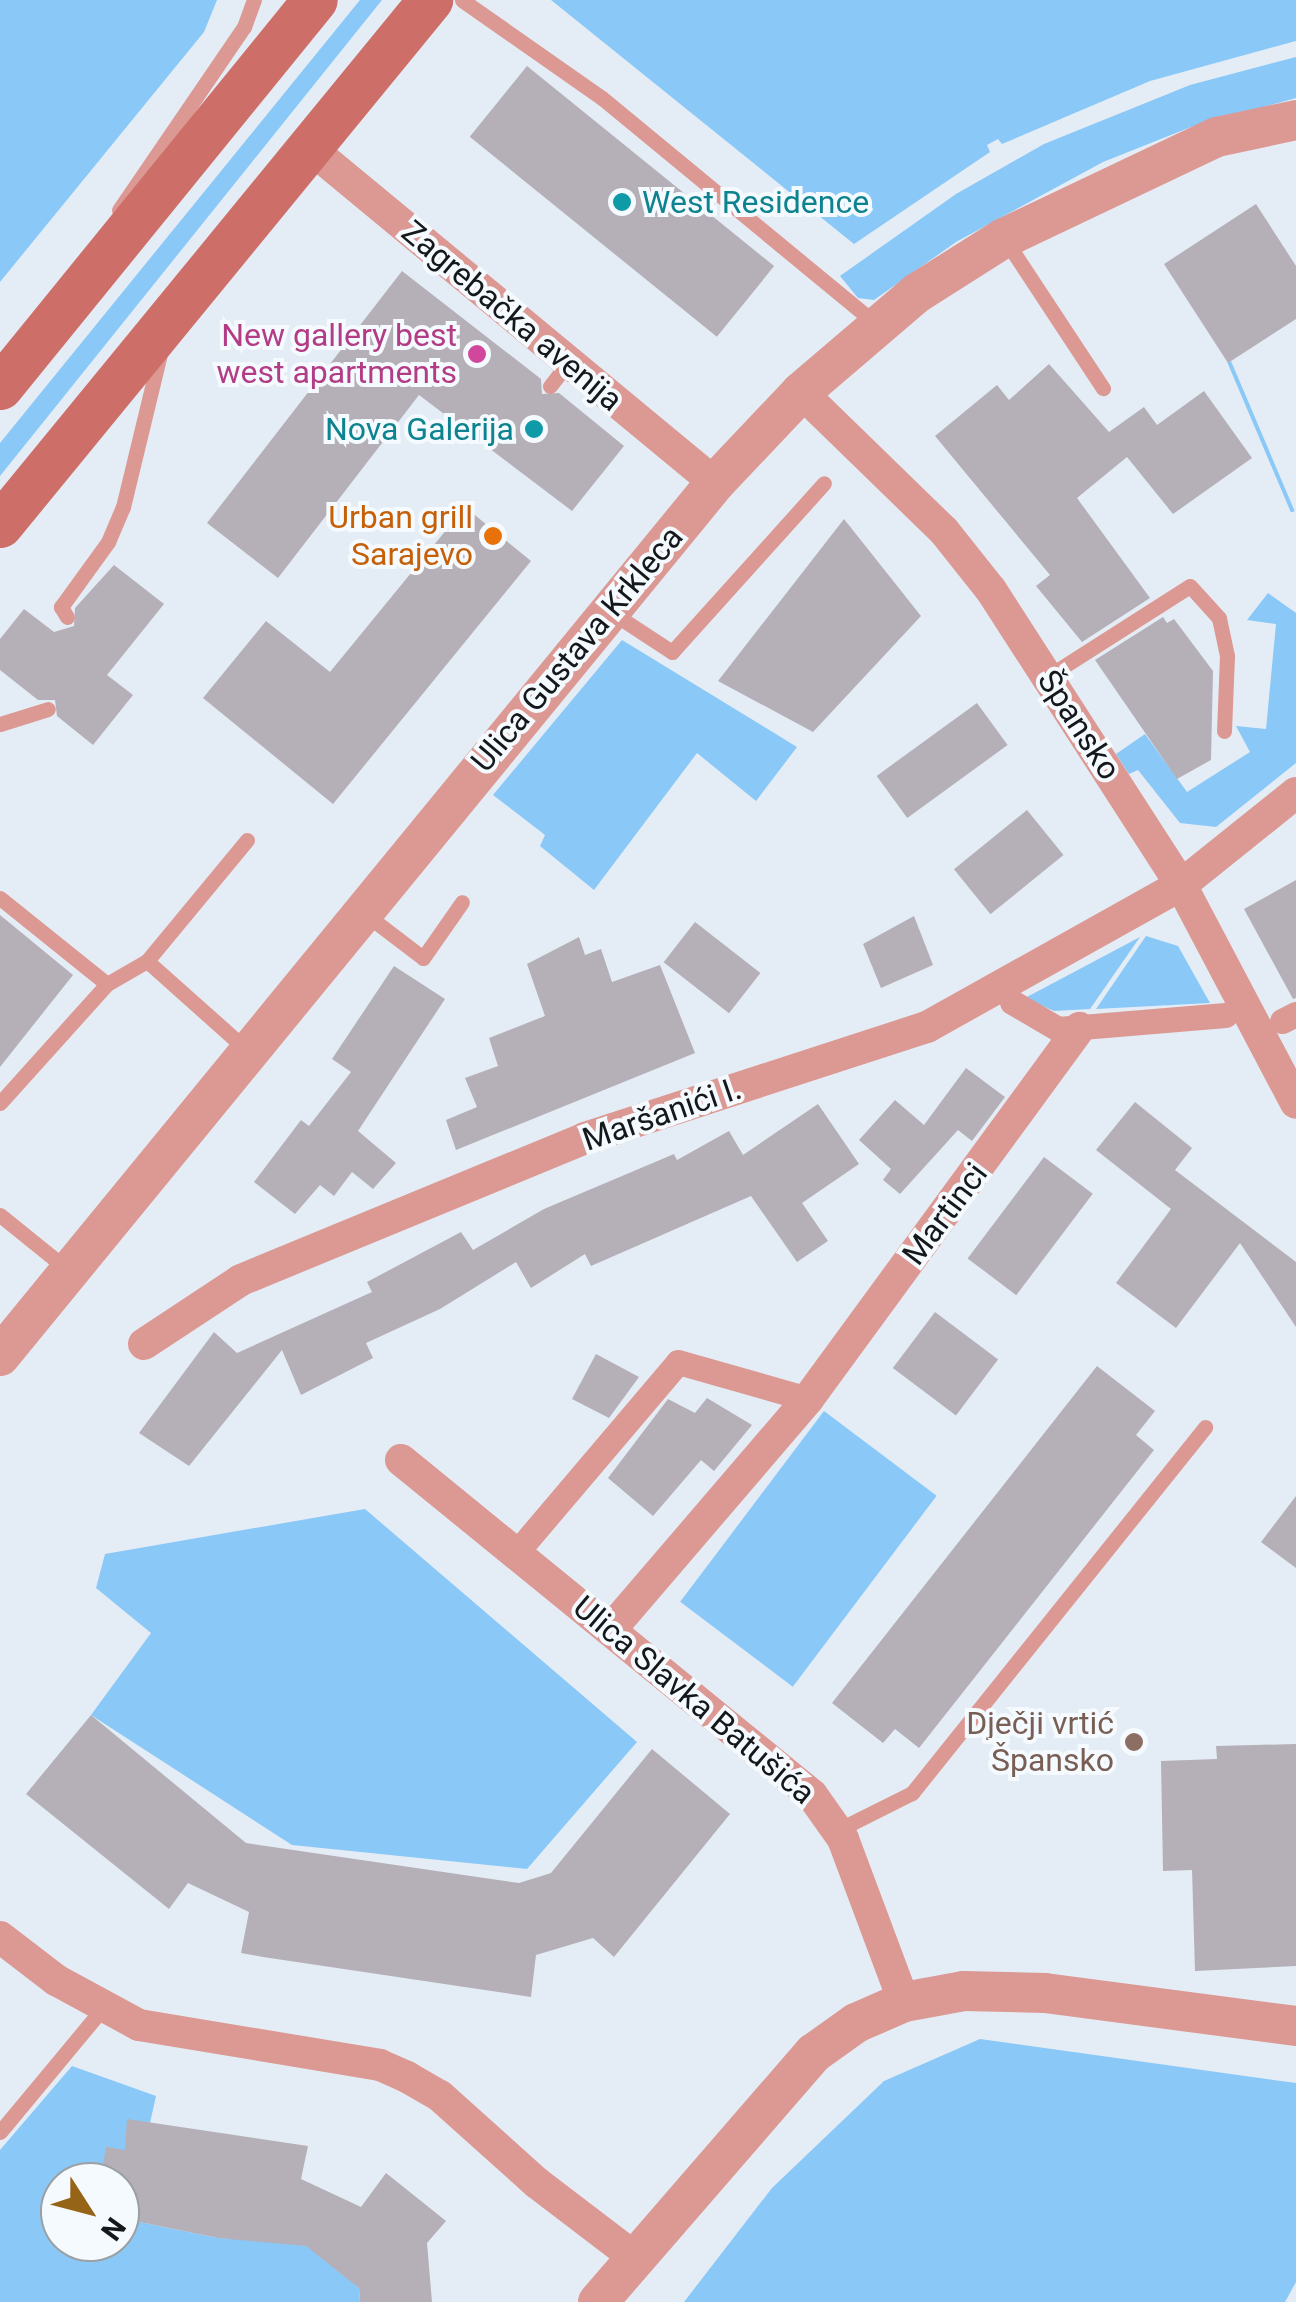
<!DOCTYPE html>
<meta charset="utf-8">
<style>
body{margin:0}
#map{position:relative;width:1296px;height:2302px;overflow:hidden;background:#e4edf5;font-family:Roboto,sans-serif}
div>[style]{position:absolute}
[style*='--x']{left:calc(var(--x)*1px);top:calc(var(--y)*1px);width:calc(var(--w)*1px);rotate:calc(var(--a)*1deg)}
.green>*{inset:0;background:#8ac8f7;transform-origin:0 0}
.building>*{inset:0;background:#b5afb8;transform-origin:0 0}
.service>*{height:15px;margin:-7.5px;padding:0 7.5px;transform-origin:7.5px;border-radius:7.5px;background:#dc9994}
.pedestrian>*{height:25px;margin:-12.5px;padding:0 12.5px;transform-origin:12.5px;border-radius:12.5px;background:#dc9994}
.minor>*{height:32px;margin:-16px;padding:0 16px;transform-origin:16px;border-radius:16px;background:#dc9994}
.tertiary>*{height:40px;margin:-20px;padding:0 20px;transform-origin:20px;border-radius:20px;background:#dc9994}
.secondary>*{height:45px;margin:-22.5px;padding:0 22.5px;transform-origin:22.5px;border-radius:22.5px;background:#ce6e69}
.dots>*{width:28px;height:28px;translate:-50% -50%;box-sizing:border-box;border:5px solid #f5faff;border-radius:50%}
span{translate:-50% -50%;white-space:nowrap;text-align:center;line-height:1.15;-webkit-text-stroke:8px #f5faff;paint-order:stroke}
.culture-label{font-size:32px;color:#0d838f}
.left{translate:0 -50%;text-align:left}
.right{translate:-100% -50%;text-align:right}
.street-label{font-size:32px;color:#14181a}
.hotel-label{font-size:32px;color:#b23c85}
.food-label{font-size:32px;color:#c56008}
.education-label{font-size:32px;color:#785e54}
.north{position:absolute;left:40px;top:2162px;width:100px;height:100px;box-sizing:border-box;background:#f5faff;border:2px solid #9ba0a3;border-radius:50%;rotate:126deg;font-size:28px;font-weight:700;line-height:40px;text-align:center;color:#14181a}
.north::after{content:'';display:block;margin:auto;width:35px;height:45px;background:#966417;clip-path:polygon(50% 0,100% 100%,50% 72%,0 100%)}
</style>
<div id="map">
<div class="green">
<i style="clip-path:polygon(0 0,217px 0,204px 32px,0 282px)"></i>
<i style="clip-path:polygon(360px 0,382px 0,0 476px,0 443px)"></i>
<i style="clip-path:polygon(551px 0,1296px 0,1296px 41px,1150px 81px,1002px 144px,998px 139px,987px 145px,990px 152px,854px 244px)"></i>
<i style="clip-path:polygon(1296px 57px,1296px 98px,1191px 127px,1103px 162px,956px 242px,874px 300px,858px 298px,840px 276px,956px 194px,1044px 144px,1190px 85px)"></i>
<i style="left:1231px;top:361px;width:163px;height:4px;rotate:67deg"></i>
<i style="clip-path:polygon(1268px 593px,1296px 613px,1296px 763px,1216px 827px,1180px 823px,1138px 770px,1129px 774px,1116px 754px,1145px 734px,1187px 792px,1250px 752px,1236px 726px,1266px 729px,1276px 624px,1247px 620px)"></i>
<i style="clip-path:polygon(622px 640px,797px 747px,756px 801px,697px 753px,594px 890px,540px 846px,545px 835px,493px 795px)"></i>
<i style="clip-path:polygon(1146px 936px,1178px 946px,1210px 1003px,1096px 1009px)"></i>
<i style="clip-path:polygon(1140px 937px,1090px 1009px,1054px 1011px,1025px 998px)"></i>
<i style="left:824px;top:1411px;width:141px;height:239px;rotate:37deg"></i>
<i style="clip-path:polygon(365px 1509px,637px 1742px,527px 1869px,292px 1845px,91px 1715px,151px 1633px,96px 1588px,105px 1554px)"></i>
<i style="clip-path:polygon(980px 2039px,1296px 2083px,1296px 2282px,1285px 2302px,684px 2302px,772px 2188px,884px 2081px)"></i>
<i style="clip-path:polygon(72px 2066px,156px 2096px,150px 2123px,100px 2182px,60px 2182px,60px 2242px,120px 2242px,120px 2218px,218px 2238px,311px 2243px,359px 2288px,360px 2302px,0 2302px,0 2150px)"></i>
</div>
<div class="building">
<i style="left:527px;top:66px;width:318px;height:91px;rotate:39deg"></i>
<i style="clip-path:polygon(1256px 204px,1296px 266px,1296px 319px,1228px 363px,1164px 264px)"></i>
<i style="clip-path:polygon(402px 271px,541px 379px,542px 394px,559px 393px,624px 446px,572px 511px,419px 395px,278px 578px,207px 523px)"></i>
<i style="clip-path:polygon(1049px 364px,1109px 432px,1144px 407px,1157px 425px,1204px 391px,1252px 458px,1173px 514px,1127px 457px,1077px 498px,1150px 598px,1082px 642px,1036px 586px,1050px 575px,935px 436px,997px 385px,1009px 400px)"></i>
<i style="clip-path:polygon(465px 507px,531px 561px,333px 804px,203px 698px,266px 621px,330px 672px)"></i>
<i style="clip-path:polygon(844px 519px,921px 616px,813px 732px,718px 681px)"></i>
<i style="clip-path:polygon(114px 565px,164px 604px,107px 675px,133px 695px,93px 745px,57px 716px,55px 700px,38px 700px,0 670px,0 639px,24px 609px,54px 632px,74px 626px,75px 608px)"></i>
<i style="clip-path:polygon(1163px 617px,1167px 623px,1174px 619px,1213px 671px,1211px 760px,1177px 779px,1095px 660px)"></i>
<i style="left:977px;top:703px;width:52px;height:124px;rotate:54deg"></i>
<i style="left:1027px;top:810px;width:58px;height:94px;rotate:51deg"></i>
<i style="clip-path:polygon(1296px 880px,1296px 998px,1293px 999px,1244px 909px)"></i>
<i style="clip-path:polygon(0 915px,73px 975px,0 1067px)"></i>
<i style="clip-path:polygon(914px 916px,933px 965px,881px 988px,863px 944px)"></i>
<i style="left:695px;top:922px;width:83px;height:51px;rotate:38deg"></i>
<i style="clip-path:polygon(579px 937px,585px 955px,601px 949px,612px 982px,660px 965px,695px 1053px,456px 1150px,446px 1120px,477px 1107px,465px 1078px,498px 1066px,489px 1038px,545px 1016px,527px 964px)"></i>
<i style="clip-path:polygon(394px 966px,445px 999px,358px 1131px,396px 1163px,373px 1189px,352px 1172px,334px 1196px,320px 1185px,295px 1214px,254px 1182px,301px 1120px,309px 1126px,351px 1072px,332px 1059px)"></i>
<i style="clip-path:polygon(966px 1068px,1005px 1097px,972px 1141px,958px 1130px,900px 1194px,883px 1180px,891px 1169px,859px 1140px,895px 1100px,924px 1125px)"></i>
<i style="clip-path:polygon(1135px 1102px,1192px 1148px,1175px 1170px,1296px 1262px,1296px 1327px,1240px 1243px,1176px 1328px,1116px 1283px,1171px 1209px,1096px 1150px)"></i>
<i style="clip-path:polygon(818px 1104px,859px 1164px,802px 1203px,828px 1241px,797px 1262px,751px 1196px,591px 1266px,585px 1254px,531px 1288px,516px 1262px,440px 1309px,366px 1343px,373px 1358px,301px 1395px,282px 1350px,189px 1466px,139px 1433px,214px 1332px,237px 1353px,372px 1292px,367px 1282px,461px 1232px,473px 1250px,544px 1209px,674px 1154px,677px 1160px,729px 1131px,743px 1155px)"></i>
<i style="left:1044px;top:1157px;width:61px;height:127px;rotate:37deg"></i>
<i style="left:935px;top:1312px;width:79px;height:70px;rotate:37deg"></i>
<i style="clip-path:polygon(596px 1354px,639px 1377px,609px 1418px,572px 1399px)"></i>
<i style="clip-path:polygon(1097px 1366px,1155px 1411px,1136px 1435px,1154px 1450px,919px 1748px,895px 1729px,883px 1743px,832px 1703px)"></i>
<i style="clip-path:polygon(707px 1398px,752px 1425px,714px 1471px,701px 1460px,653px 1516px,608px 1478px,668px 1399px,695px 1413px)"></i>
<i style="clip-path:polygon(1296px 1496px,1296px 1568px,1261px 1542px)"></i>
<i style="clip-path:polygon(91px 1715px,246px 1843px,519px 1883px,551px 1873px,652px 1749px,730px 1814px,614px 1957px,593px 1938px,536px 1955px,531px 1997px,263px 1957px,241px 1953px,249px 1912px,188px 1883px,169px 1909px,26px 1794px)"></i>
<i style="clip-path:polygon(1296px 1744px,1296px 1966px,1195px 1971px,1192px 1870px,1163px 1871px,1161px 1761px,1217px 1759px,1216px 1746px)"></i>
<i style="clip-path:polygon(127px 2119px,308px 2146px,301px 2179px,361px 2207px,386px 2173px,446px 2221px,427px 2243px,432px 2302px,360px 2302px,359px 2288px,306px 2246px,218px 2238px,120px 2218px,120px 2182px,100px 2182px,106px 2147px,125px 2150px)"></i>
</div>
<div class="service">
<i style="--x:462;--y:0;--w:171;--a:35"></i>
<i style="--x:602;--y:98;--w:355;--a:39.5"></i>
<i style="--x:119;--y:210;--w:222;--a:-55.7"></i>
<i style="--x:244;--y:27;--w:29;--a:-70"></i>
<i style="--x:1004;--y:238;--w:180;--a:56.6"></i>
<i style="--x:550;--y:386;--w:31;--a:-52"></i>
<i style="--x:611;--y:612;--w:73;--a:33.3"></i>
<i style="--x:672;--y:652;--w:227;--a:-48"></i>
<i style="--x:67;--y:617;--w:12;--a:-121"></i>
<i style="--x:61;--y:607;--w:80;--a:-54.1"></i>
<i style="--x:108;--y:542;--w:38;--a:-67"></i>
<i style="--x:123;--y:507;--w:162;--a:-76.4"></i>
<i style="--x:1047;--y:677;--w:169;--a:-32.5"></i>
<i style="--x:1190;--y:586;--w:43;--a:47.8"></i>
<i style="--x:1219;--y:618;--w:39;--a:78"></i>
<i style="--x:1227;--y:656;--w:75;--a:92.3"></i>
<i style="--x:0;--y:724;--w:50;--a:-17.4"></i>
<i style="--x:247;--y:840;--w:157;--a:129.6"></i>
<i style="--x:147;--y:961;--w:135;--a:41.7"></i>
<i style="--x:0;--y:898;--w:137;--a:38.8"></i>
<i style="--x:107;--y:984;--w:160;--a:132"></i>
<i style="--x:364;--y:913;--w:74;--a:37.3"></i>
<i style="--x:423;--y:958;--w:68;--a:-55.1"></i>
<i style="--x:107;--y:984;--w:46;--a:-29.9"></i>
<i style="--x:0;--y:1215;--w:86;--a:38.9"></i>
<i style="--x:838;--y:1830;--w:83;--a:-26.6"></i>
<i style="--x:912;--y:1793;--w:469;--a:-51.3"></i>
<i style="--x:0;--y:2132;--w:161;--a:-50.3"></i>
</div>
<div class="pedestrian">
<i style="--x:1012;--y:1002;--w:53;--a:30.4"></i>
<i style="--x:1058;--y:1029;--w:168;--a:-4.8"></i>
<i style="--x:1282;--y:1021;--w:16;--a:-27"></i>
<i style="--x:516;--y:1553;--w:250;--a:-49.7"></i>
<i style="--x:678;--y:1362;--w:135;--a:15.9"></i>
</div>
<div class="minor">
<i style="--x:310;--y:148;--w:526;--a:39.6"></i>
<i style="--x:801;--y:392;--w:199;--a:44.2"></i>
<i style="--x:944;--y:531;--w:75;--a:51.5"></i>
<i style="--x:991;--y:590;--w:351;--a:57.2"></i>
<i style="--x:1181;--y:885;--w:246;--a:62.2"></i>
<i style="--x:144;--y:1344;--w:116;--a:-33.4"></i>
<i style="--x:241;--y:1280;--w:372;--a:-22.4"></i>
<i style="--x:585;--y:1138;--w:360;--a:-18"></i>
<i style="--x:927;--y:1027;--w:291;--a:-29.2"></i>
<i style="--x:1181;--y:885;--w:147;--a:-38.7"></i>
<i style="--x:401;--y:1460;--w:530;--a:39.18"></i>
<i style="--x:812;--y:1795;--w:54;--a:54.8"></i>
<i style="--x:843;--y:1839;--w:174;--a:69.5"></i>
<i style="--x:612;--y:1628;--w:301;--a:-49.4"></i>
<i style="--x:808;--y:1399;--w:460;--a:-53.8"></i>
<i style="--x:0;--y:1937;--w:71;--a:37.5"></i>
<i style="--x:56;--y:1980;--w:94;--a:28.5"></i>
<i style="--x:139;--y:2025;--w:244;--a:9.4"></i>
<i style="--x:380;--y:2065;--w:30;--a:24"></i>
<i style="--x:407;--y:2077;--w:38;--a:30"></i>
<i style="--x:440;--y:2096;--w:130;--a:41.9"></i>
<i style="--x:537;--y:2183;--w:122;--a:37.3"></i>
</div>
<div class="tertiary">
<i style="--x:0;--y:1356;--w:1128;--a:-50.68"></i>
<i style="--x:715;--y:483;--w:125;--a:-46.6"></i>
<i style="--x:801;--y:392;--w:153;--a:-40.5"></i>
<i style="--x:917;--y:293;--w:103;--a:-32.3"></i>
<i style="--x:1004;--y:238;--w:236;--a:-25.4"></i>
<i style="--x:1217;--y:137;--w:81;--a:-12.1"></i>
<i style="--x:598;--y:2302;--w:330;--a:-49.1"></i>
<i style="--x:814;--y:2053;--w:52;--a:-35.5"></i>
<i style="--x:856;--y:2023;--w:52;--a:-23.6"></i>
<i style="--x:904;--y:2002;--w:61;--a:-10.4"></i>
<i style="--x:964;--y:1991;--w:81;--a:1.4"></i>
<i style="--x:1045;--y:1993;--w:253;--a:7.5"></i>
</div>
<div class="secondary">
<i style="--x:0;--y:387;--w:499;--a:-50.9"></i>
<i style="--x:0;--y:525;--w:679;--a:-50.68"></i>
</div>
<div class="dots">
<i style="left:622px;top:202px;background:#0f9aa8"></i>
<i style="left:477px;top:354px;background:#d1479c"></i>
<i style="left:534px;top:429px;background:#0f9aa8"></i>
<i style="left:493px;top:536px;background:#e8710a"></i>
<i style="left:1134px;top:1742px;background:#8d6e63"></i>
</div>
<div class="culture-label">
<span class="left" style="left:642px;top:202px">West Residence</span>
<span class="right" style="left:514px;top:429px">Nova Galerija</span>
</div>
<div class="street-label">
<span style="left:512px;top:316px;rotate:40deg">Zagrebačka avenija</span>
<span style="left:577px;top:649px;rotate:-50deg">Ulica Gustava Krkleca</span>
<span style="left:1079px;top:725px;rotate:57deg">Špansko</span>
<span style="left:662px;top:1114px;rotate:-19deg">Maršanići I.</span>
<span style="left:945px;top:1214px;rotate:-53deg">Martinci</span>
<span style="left:694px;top:1700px;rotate:40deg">Ulica Slavka Batušića</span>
</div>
<div class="hotel-label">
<span class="right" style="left:457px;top:354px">New gallery best<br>west apartments</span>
</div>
<div class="food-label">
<span class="right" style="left:473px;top:536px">Urban grill<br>Sarajevo</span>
</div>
<div class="education-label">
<span class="right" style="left:1114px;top:1742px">Dječji vrtić<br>Špansko</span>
</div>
<div class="north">N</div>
</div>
